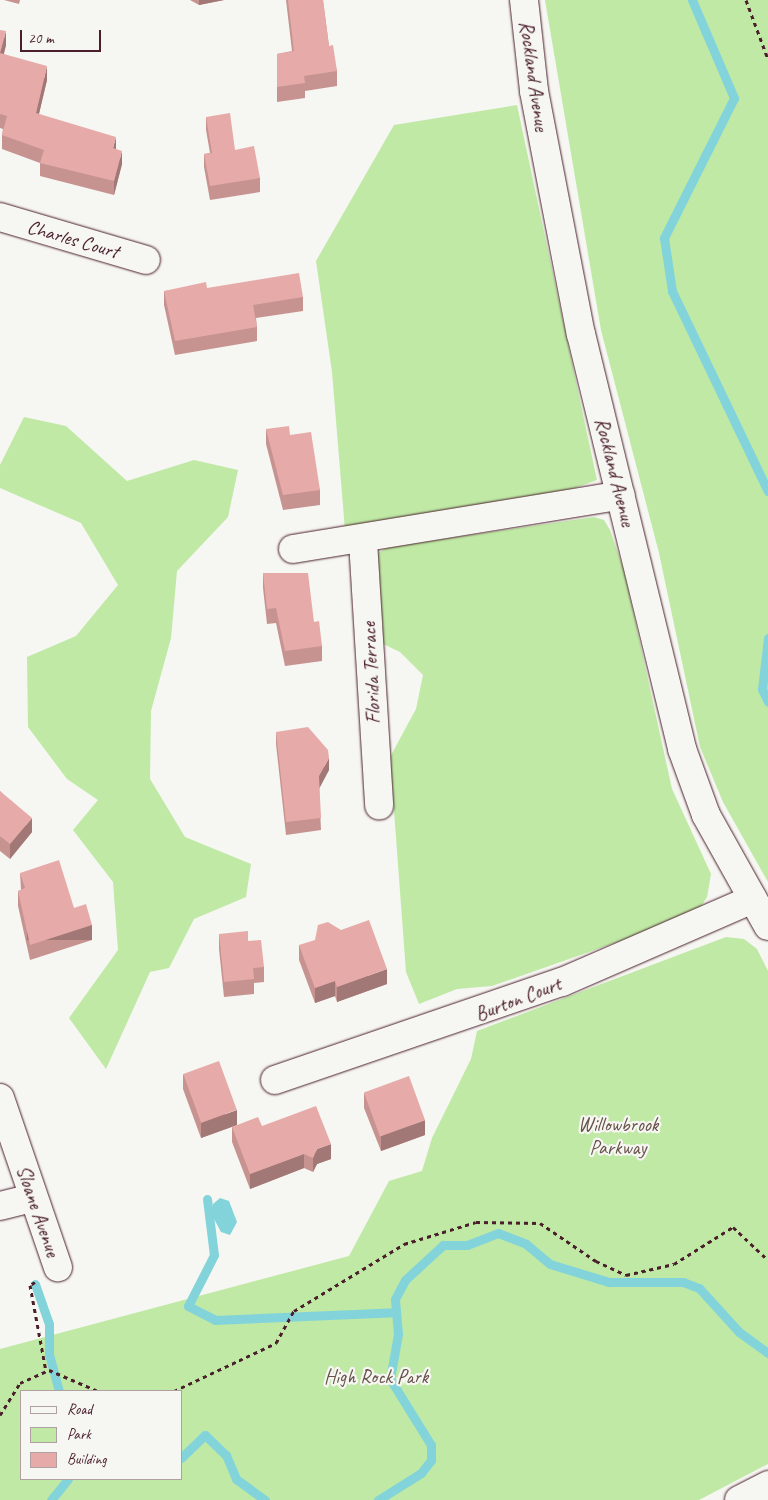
<!DOCTYPE html>
<style>
body{margin:0}
#map{position:relative;width:768px;height:1500px;overflow:hidden;background:#f6f6f2;font-family:Caveat,sans-serif}
div>[style]{position:absolute}
[style*='--x']{left:calc(var(--x)*1px);top:calc(var(--y)*1px);width:calc(var(--w)*1px);rotate:calc(var(--a)*1deg)}
.green>*{inset:0;background:#bfe9a5}
.water>*{inset:0;background:#83d4da}
.stream>*{height:9px;margin:-4.5px;padding:0 4.5px;transform-origin:4.5px;border-radius:4.5px;background:#83d4da}
.path>*{height:3px;margin-top:-1.5px;transform-origin:0;background:repeating-linear-gradient(90deg,#4a1f2b 0 4px,transparent 0 8px)}
.roads{filter:drop-shadow(0 0 1px #4a1f2b) drop-shadow(0 0 1px #4a1f2b)}
.minor>*{height:28px;margin:-14px;padding:0 14px;transform-origin:14px;border-radius:14px;background:#f6f6f2}
.wall>*{inset:0;background:#c69391}
.shaded-wall>*{inset:0;background:#a17876;transform-origin:0 0}
.building>*{inset:0;background:#e6aba9;transform-origin:0 0}
span{translate:-50% -50%;white-space:nowrap;text-align:center;line-height:1.15;-webkit-text-stroke:4.5px #f6f6f2;paint-order:stroke}
.street-label{font-size:20px;color:#4a1f2b}
.park-label{font-size:20px;color:#67524a}
.legend{position:absolute;left:20px;top:1390px;width:162px;height:90px;box-sizing:border-box;background:#f6f6f2;border:1px solid #b1a0a2;margin:0;padding:6px 9px;list-style:none;font-size:15px;color:#4a1f2b}
.legend li{display:flex;align-items:center;gap:10px;height:25px}
.legend b{width:25px;border:1px solid #b1a0a2}
.scale{position:absolute;left:20px;top:30px;width:81px;height:22px;box-sizing:border-box;border:2px solid #4a1f2b;border-top:0;padding-left:6px;font-size:15px;line-height:18px;white-space:nowrap;color:#4a1f2b;-webkit-text-stroke:4px #f6f6f2;paint-order:stroke}
</style>
<div id="map">
<div class="green">
<i style="clip-path:polygon(545px 0,768px 0,768px 882px,723px 802px,700px 747px,659px 553px,601px 330px)"></i>
<i style="clip-path:polygon(517px 105px,597px 480px,553px 496px,345px 530px,332px 372px,316px 261px,394px 125px)"></i>
<i style="clip-path:polygon(24px 417px,66px 426px,127px 481px,194px 460px,238px 470px,228px 517px,177px 571px,171px 638px,151px 711px,150px 779px,185px 837px,251px 864px,246px 897px,194px 919px,169px 968px,150px 972px,106px 1069px,69px 1018px,118px 950px,113px 882px,73px 830px,98px 800px,67px 779px,28px 727px,27px 657px,76px 636px,118px 585px,81px 523px,0 488px,0 465px)"></i>
<i style="clip-path:polygon(594px 517px,604px 520px,610px 530px,624px 570px,672px 789px,711px 874px,707px 897px,700px 908px,677px 921px,492px 986px,457px 989px,419px 1004px,406px 972px,390px 757px,416px 709px,423px 675px,400px 652px,375px 640px,376px 554px,388px 547px)"></i>
<i style="clip-path:polygon(evenodd,726px 937px,744px 939px,757px 949px,768px 971px,768px 1464px,699px 1500px,0 1500px,0 1349px,349px 1256px,389px 1181px,422px 1171px,432px 1138px,471px 1059px,477px 1031px,726px 937px,21px 1391px,181px 1391px,181px 1479px,21px 1479px,21px 1391px)"></i>
</div>
<div class="water">
<i style="clip-path:polygon(220px 1198px,229px 1201px,237px 1222px,230px 1235px,221px 1232px,213px 1217px,213px 1204px)"></i>
</div>
<div class="stream">
<i style="--x:692;--y:0;--w:107;--a:66.8"></i>
<i style="--x:734;--y:98;--w:157;--a:116.6"></i>
<i style="--x:664;--y:238;--w:54;--a:81.4"></i>
<i style="--x:672;--y:291;--w:222;--a:64.4"></i>
<i style="--x:768;--y:638;--w:51;--a:96.7"></i>
<i style="--x:762;--y:689;--w:14;--a:65"></i>
<i style="--x:207;--y:1199;--w:56;--a:82.9"></i>
<i style="--x:214;--y:1255;--w:57;--a:117"></i>
<i style="--x:188;--y:1306;--w:30;--a:27"></i>
<i style="--x:215;--y:1320;--w:180;--a:-2.5"></i>
<i style="--x:35;--y:1284;--w:42;--a:70.7"></i>
<i style="--x:49;--y:1324;--w:30;--a:90"></i>
<i style="--x:49;--y:1354;--w:38;--a:75"></i>
<i style="--x:181;--y:1458;--w:33;--a:-44"></i>
<i style="--x:205;--y:1435;--w:29;--a:44"></i>
<i style="--x:226;--y:1455;--w:26;--a:67"></i>
<i style="--x:236;--y:1479;--w:36;--a:36"></i>
<i style="--x:51;--y:1500;--w:27;--a:-51"></i>
<i style="--x:378;--y:1500;--w:51;--a:-32.1"></i>
<i style="--x:421;--y:1473;--w:16;--a:-52"></i>
<i style="--x:431;--y:1460;--w:15;--a:-90"></i>
<i style="--x:431;--y:1445;--w:78;--a:-121.8"></i>
<i style="--x:390;--y:1379;--w:46;--a:-79.9"></i>
<i style="--x:398;--y:1334;--w:35;--a:-95"></i>
<i style="--x:395;--y:1299;--w:21;--a:-62"></i>
<i style="--x:405;--y:1280;--w:52;--a:-42.6"></i>
<i style="--x:443;--y:1245;--w:24;--a:0"></i>
<i style="--x:467;--y:1245;--w:33;--a:-21"></i>
<i style="--x:498;--y:1233;--w:30;--a:21"></i>
<i style="--x:526;--y:1244;--w:31;--a:40"></i>
<i style="--x:550;--y:1264;--w:62;--a:17"></i>
<i style="--x:609;--y:1282;--w:74;--a:0"></i>
<i style="--x:683;--y:1282;--w:17;--a:21"></i>
<i style="--x:699;--y:1288;--w:59;--a:47.7"></i>
<i style="--x:739;--y:1332;--w:36;--a:36"></i>
</div>
<div class="path">
<i style="--x:746;--y:0;--w:63;--a:69.6"></i>
<i style="--x:35;--y:1282;--w:6;--a:149"></i>
<i style="--x:30;--y:1285;--w:87;--a:79.5"></i>
<i style="--x:174;--y:1391;--w:113;--a:-25.2"></i>
<i style="--x:276;--y:1343;--w:37;--a:-61"></i>
<i style="--x:294;--y:1311;--w:129;--a:-31.3"></i>
<i style="--x:404;--y:1244;--w:75;--a:-17"></i>
<i style="--x:476;--y:1222;--w:64;--a:0.9"></i>
<i style="--x:540;--y:1223;--w:68;--a:34.2"></i>
<i style="--x:596;--y:1261;--w:33;--a:25"></i>
<i style="--x:626;--y:1275;--w:49;--a:-12.9"></i>
<i style="--x:674;--y:1264;--w:70;--a:-32.1"></i>
<i style="--x:733;--y:1227;--w:48;--a:43.3"></i>
<i style="--x:0;--y:1415;--w:38;--a:-58"></i>
<i style="--x:20;--y:1383;--w:32;--a:-24"></i>
<i style="--x:49;--y:1370;--w:53;--a:23.2"></i>
</div>
<div class="roads">
<div class="minor">
<i style="--x:524;--y:0;--w:92;--a:83.7"></i>
<i style="--x:534;--y:91;--w:248;--a:79.1"></i>
<i style="--x:581;--y:334;--w:427;--a:76.3"></i>
<i style="--x:682;--y:749;--w:70;--a:70"></i>
<i style="--x:706;--y:815;--w:127;--a:60.8"></i>
<i style="--x:0;--y:217;--w:152;--a:16.4"></i>
<i style="--x:363;--y:541;--w:265;--a:86.5"></i>
<i style="--x:293;--y:549;--w:332;--a:-9.3"></i>
<i style="--x:275;--y:1080;--w:303;--a:-18.9"></i>
<i style="--x:562;--y:982;--w:208;--a:-23.5"></i>
<i style="--x:0;--y:1098;--w:179;--a:71.1"></i>
<i style="--x:0;--y:1206;--w:34;--a:-14"></i>
<i style="--x:739;--y:1500;--w:33;--a:-27"></i>
</div>
</div>
<div class="wall">
<i style="clip-path:polygon(4px 0,20px 0,19px 4px)"></i>
<i style="clip-path:polygon(190px 0,224px 0,199px 5px)"></i>
<i style="clip-path:polygon(286px 0,323px 0,329px 46px,337px 71px,337px 86px,305px 91px,305px 98px,277px 102px,277px 54px,292px 51px)"></i>
<i style="clip-path:polygon(0 30px,6px 45px,4px 54px,47px 80px,39px 114px,116px 149px,122px 164px,114px 195px,40px 176px,40px 163px,2px 149px,2px 135px,3px 129px,0 128px)"></i>
<i style="clip-path:polygon(206px 117px,260px 178px,260px 192px,210px 200px,204px 167px,204px 154px,210px 153px,206px 130px)"></i>
<i style="clip-path:polygon(207px 288px,303px 297px,303px 311px,256px 318px,257px 327px,257px 341px,175px 355px,164px 305px,164px 291px)"></i>
<i style="clip-path:polygon(266px 429px,290px 435px,320px 490px,320px 505px,283px 510px,266px 444px)"></i>
<i style="clip-path:polygon(263px 573px,314px 622px,322px 646px,322px 661px,285px 666px,276px 623px,267px 624px,263px 588px)"></i>
<i style="clip-path:polygon(276px 732px,329px 770px,319px 788px,321px 830px,286px 835px,276px 744px)"></i>
<i style="clip-path:polygon(0 791px,32px 832px,10px 859px,0 851px)"></i>
<i style="clip-path:polygon(20px 873px,74px 908px,92px 940px,30px 960px,18px 906px,18px 891px,21px 890px)"></i>
<i style="clip-path:polygon(219px 934px,248px 941px,264px 967px,264px 982px,254px 983px,254px 994px,224px 997px,219px 949px)"></i>
<i style="clip-path:polygon(299px 945px,387px 984px,337px 1002px,335px 996px,315px 1003px,299px 960px)"></i>
<i style="clip-path:polygon(183px 1074px,237px 1125px,201px 1138px,183px 1089px)"></i>
<i style="clip-path:polygon(364px 1093px,425px 1135px,381px 1151px,364px 1108px)"></i>
<i style="clip-path:polygon(262px 1126px,331px 1159px,317px 1164px,313px 1172px,304px 1168px,250px 1189px,232px 1142px,232px 1127px)"></i>
</div>
<div class="shaded-wall">
<i style="clip-path:polygon(199px 0,224px 0,199px 5px)"></i>
<i style="clip-path:polygon(6px 31px,6px 45px,0 67px,0 53px)"></i>
<i style="clip-path:polygon(47px 66px,47px 80px,36px 126px,36px 113px)"></i>
<i style="clip-path:polygon(116px 137px,116px 151px,113px 148px)"></i>
<i style="clip-path:polygon(122px 151px,122px 164px,114px 195px,114px 181px)"></i>
<i style="clip-path:polygon(329px 758px,329px 770px,319px 789px,319px 776px)"></i>
<i style="clip-path:polygon(32px 818px,32px 832px,10px 859px,10px 844px)"></i>
<i style="left:92px;top:925px;width:15px;height:65px;rotate:90deg"></i>
<i style="clip-path:polygon(387px 969px,387px 984px,337px 1002px,337px 987px)"></i>
<i style="clip-path:polygon(335px 981px,335px 996px,315px 1003px,315px 988px)"></i>
<i style="clip-path:polygon(237px 1110px,237px 1125px,201px 1138px,201px 1123px)"></i>
<i style="clip-path:polygon(425px 1120px,425px 1135px,381px 1151px,381px 1136px)"></i>
<i style="clip-path:polygon(331px 1144px,331px 1159px,317px 1164px,313px 1172px,313px 1158px,317px 1149px)"></i>
<i style="clip-path:polygon(304px 1154px,304px 1168px,250px 1189px,250px 1174px)"></i>
</div>
<div class="building">
<i style="clip-path:polygon(288px 0,323px 0,329px 46px,333px 45px,337px 71px,304px 76px,305px 83px,277px 87px,277px 54px,294px 51px)"></i>
<i style="clip-path:polygon(0 30px,6px 31px,0 53px,47px 66px,36px 113px,116px 137px,113px 148px,122px 151px,114px 181px,40px 163px,44px 150px,2px 135px,7px 116px,0 114px)"></i>
<i style="clip-path:polygon(230px 113px,235px 150px,254px 146px,260px 178px,210px 186px,204px 154px,212px 153px,206px 117px)"></i>
<i style="clip-path:polygon(299px 273px,303px 297px,253px 305px,257px 327px,175px 341px,164px 291px,206px 282px,207px 288px)"></i>
<i style="clip-path:polygon(289px 426px,290px 435px,311px 432px,320px 490px,283px 495px,266px 429px)"></i>
<i style="clip-path:polygon(263px 573px,308px 573px,314px 622px,319px 621px,322px 646px,285px 651px,276px 608px,267px 609px)"></i>
<i style="clip-path:polygon(308px 727px,328px 750px,329px 758px,319px 776px,321px 818px,286px 822px,276px 732px)"></i>
<i style="clip-path:polygon(0 791px,32px 818px,10px 844px,0 836px)"></i>
<i style="clip-path:polygon(59px 860px,74px 908px,86px 904px,92px 925px,30px 945px,18px 891px,25px 888px,20px 873px)"></i>
<i style="clip-path:polygon(369px 920px,387px 969px,337px 987px,335px 981px,315px 988px,299px 945px,315px 940px,318px 925px,328px 922px,341px 930px)"></i>
<i style="clip-path:polygon(248px 931px,248px 941px,261px 940px,264px 967px,253px 968px,254px 979px,224px 982px,219px 934px)"></i>
<i style="left:219px;top:1061px;width:52px;height:38px;rotate:70deg"></i>
<i style="left:409px;top:1076px;width:47px;height:48px;rotate:70deg"></i>
<i style="clip-path:polygon(316px 1106px,331px 1144px,317px 1149px,313px 1158px,304px 1154px,250px 1174px,232px 1127px,258px 1117px,262px 1126px)"></i>
</div>
<div class="street-label">
<span style="left:534px;top:76px;rotate:82deg">Rockland Avenue</span>
<span style="left:73px;top:239px;rotate:16deg">Charles Court</span>
<span style="left:615px;top:472px;rotate:76deg">Rockland Avenue</span>
<span style="left:371px;top:673px;rotate:-93deg">Florida Terrace</span>
<span style="left:518px;top:999px;rotate:-21deg">Burton Court</span>
<span style="left:38px;top:1211px;rotate:71deg">Sloane Avenue</span>
</div>
<div class="park-label">
<span style="left:618px;top:1136px">Willowbrook<br>Parkway</span>
<span style="left:376px;top:1376px">High Rock Park</span>
</div>
<ul class="legend">
<li><b style="height:6px;background:#f6f6f2"></b>Road</li>
<li><b style="height:14px;background:#bfe9a5"></b>Park</li>
<li><b style="height:14px;background:#e6aba9"></b>Building</li>
</ul>
<div class="scale">20 m</div>
</div>
